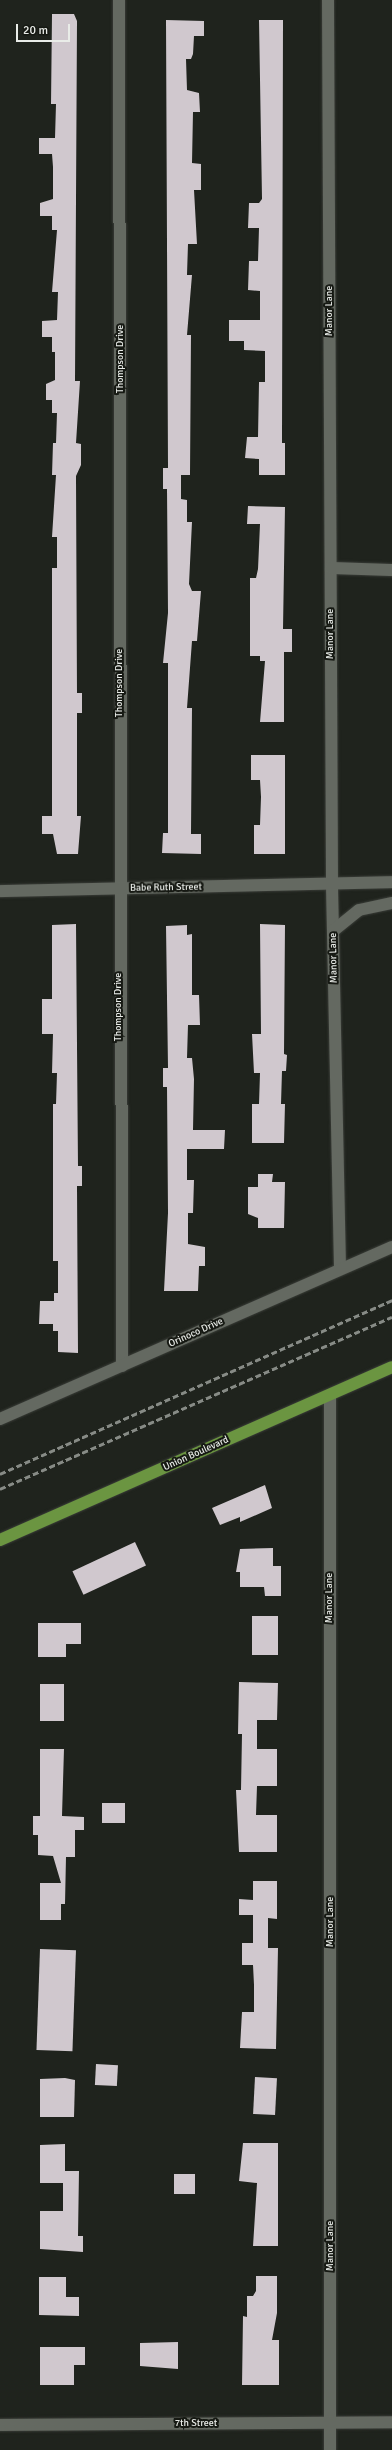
<!DOCTYPE html>
<style>
body{margin:0}
#map{position:relative;width:392px;height:2450px;overflow:hidden;background:#1f231d;font-family:Signika,sans-serif}
div>[style]{position:absolute}
[style*='--x']{left:calc(var(--x)*1px);top:calc(var(--y)*1px);width:calc(var(--w)*1px);rotate:calc(var(--a)*1deg)}
.building>*{inset:0;background:#d0c8ce;transform-origin:0 0}
.roads{filter:drop-shadow(0 0 1px #3a3d38) drop-shadow(0 0 1px #3a3d38)}
.minor>*{height:12px;margin:-6px;padding:0 6px;transform-origin:6px;border-radius:6px;background:#646961}
.major>*{height:12px;margin:-6px;padding:0 6px;transform-origin:6px;border-radius:6px;background:#6b9541}
.rail>*{height:3px;margin-top:-1.5px;transform-origin:0;background:repeating-linear-gradient(90deg,#878b86 0 6px,transparent 0 9px)}
span{translate:-50% -50%;white-space:nowrap;text-align:center;line-height:1.15;-webkit-text-stroke:4px #161913;paint-order:stroke}
.street-label{font-size:10px;color:#e9ece8}
.scale{position:absolute;left:16px;top:24px;width:54px;height:18px;box-sizing:border-box;border:2px solid #e9ece8;border-top:0;padding-left:5px;font-size:12px;line-height:14px;white-space:nowrap;color:#e9ece8;-webkit-text-stroke:3px #161913;paint-order:stroke}
</style>
<div id="map">
<div class="building">
<i style="clip-path:polygon(52px 14px,74px 14px,77px 21px,75px 381px,80px 381px,76px 443px,81px 444px,81px 465px,76px 476px,77px 693px,82px 693px,82px 713px,77px 713px,77px 816px,81px 816px,78px 854px,57px 854px,53px 834px,42px 834px,42px 816px,52px 816px,52px 568px,57px 568px,57px 537px,52px 537px,56px 475px,52px 475px,53px 443px,56px 443px,57px 413px,52px 413px,52px 400px,46px 400px,46px 384px,55px 380px,55px 352px,52px 352px,52px 337px,42px 337px,42px 321px,57px 320px,58px 292px,52px 292px,57px 230px,52px 230px,52px 216px,40px 216px,40px 203px,53px 199px,53px 167px,52px 154px,39px 154px,39px 138px,55px 138px,56px 104px,51px 104px)"></i>
<i style="clip-path:polygon(166px 20px,204px 21px,204px 36px,194px 36px,193px 54px,191px 59px,186px 59px,187px 90px,199px 93px,200px 112px,193px 112px,192px 163px,201px 164px,201px 190px,194px 190px,197px 244px,188px 244px,187px 275px,192px 275px,187px 335px,191px 335px,190px 475px,181px 475px,181px 499px,187px 500px,187px 522px,192px 522px,189px 584px,192px 591px,201px 591px,197px 641px,192px 641px,187px 708px,192px 708px,191px 834px,201px 834px,201px 854px,162px 853px,163px 833px,168px 833px,168px 663px,163px 663px,168px 613px,167px 489px,163px 489px,163px 468px,168px 468px)"></i>
<i style="clip-path:polygon(259px 20px,283px 20px,282px 443px,285px 443px,285px 475px,259px 475px,259px 459px,245px 458px,247px 437px,258px 437px,259px 382px,265px 382px,265px 351px,244px 350px,244px 341px,229px 341px,229px 320px,260px 320px,260px 291px,248px 290px,249px 261px,258px 261px,259px 228px,248px 228px,249px 203px,259px 203px,262px 199px)"></i>
<i style="clip-path:polygon(248px 506px,285px 507px,283px 629px,292px 629px,292px 652px,284px 652px,284px 722px,260px 722px,265px 661px,260px 661px,260px 656px,250px 656px,250px 578px,256px 578px,258px 569px,260px 524px,247px 524px)"></i>
<i style="clip-path:polygon(251px 755px,285px 755px,285px 854px,254px 854px,254px 825px,260px 825px,261px 797px,260px 780px,251px 780px)"></i>
<i style="clip-path:polygon(76px 924px,78px 1166px,82px 1166px,82px 1186px,77px 1186px,78px 1353px,58px 1352px,58px 1331px,53px 1331px,53px 1324px,39px 1324px,40px 1301px,54px 1301px,54px 1293px,58px 1293px,58px 1261px,53px 1261px,53px 1104px,56px 1104px,57px 1073px,52px 1073px,53px 1034px,42px 1034px,42px 999px,52px 999px,52px 925px)"></i>
<i style="clip-path:polygon(260px 924px,285px 925px,284px 1054px,287px 1055px,286px 1071px,282px 1071px,281px 1104px,285px 1104px,284px 1143px,252px 1143px,252px 1104px,259px 1104px,260px 1073px,254px 1073px,252px 1034px,261px 1034px)"></i>
<i style="clip-path:polygon(187px 925px,187px 935px,192px 934px,192px 995px,199px 995px,200px 1025px,188px 1025px,187px 1058px,192px 1058px,194px 1079px,193px 1130px,225px 1130px,224px 1149px,187px 1149px,187px 1180px,194px 1180px,193px 1213px,188px 1213px,188px 1244px,205px 1247px,205px 1266px,199px 1266px,198px 1291px,164px 1291px,168px 1213px,167px 1087px,163px 1087px,163px 1068px,168px 1068px,166px 926px)"></i>
<i style="clip-path:polygon(258px 1174px,273px 1174px,272px 1182px,285px 1182px,284px 1228px,258px 1228px,258px 1218px,248px 1214px,248px 1187px,258px 1187px)"></i>
<i style="clip-path:polygon(265px 1485px,272px 1508px,240px 1522px,240px 1517px,220px 1525px,212px 1508px)"></i>
<i style="left:135px;top:1542px;width:26px;height:69px;rotate:65deg"></i>
<i style="clip-path:polygon(273px 1548px,273px 1566px,281px 1566px,281px 1596px,265px 1596px,264px 1587px,240px 1587px,240px 1572px,236px 1572px,240px 1549px)"></i>
<i style="left:252px;top:1616px;width:26px;height:39px"></i>
<i style="clip-path:polygon(38px 1623px,81px 1623px,81px 1644px,66px 1644px,66px 1657px,38px 1657px)"></i>
<i style="clip-path:polygon(239px 1682px,278px 1683px,277px 1720px,257px 1720px,257px 1749px,277px 1749px,277px 1786px,257px 1786px,256px 1815px,277px 1815px,277px 1852px,239px 1852px,236px 1790px,241px 1790px,242px 1734px,238px 1734px)"></i>
<i style="left:40px;top:1684px;width:24px;height:37px"></i>
<i style="clip-path:polygon(40px 1749px,64px 1749px,62px 1816px,84px 1817px,84px 1830px,75px 1830px,75px 1857px,66px 1857px,65px 1904px,61px 1904px,61px 1920px,40px 1920px,40px 1883px,61px 1883px,53px 1856px,38px 1855px,38px 1835px,33px 1835px,33px 1816px,40px 1816px)"></i>
<i style="left:102px;top:1803px;width:23px;height:20px"></i>
<i style="clip-path:polygon(253px 1881px,277px 1881px,277px 1919px,268px 1918px,268px 1948px,278px 1948px,276px 2049px,240px 2048px,242px 2012px,254px 2012px,254px 1985px,253px 1965px,242px 1965px,242px 1943px,253px 1943px,253px 1915px,239px 1915px,239px 1899px,253px 1900px)"></i>
<i style="left:40px;top:1949px;width:36px;height:101px;rotate:2deg"></i>
<i style="left:96px;top:2064px;width:22px;height:21px;rotate:3deg"></i>
<i style="left:255px;top:2077px;width:22px;height:37px;rotate:3deg"></i>
<i style="clip-path:polygon(65px 2078px,75px 2080px,74px 2117px,40px 2117px,40px 2079px)"></i>
<i style="clip-path:polygon(243px 2143px,278px 2143px,278px 2246px,253px 2246px,257px 2183px,239px 2181px)"></i>
<i style="clip-path:polygon(65px 2144px,65px 2171px,79px 2171px,78px 2236px,83px 2236px,83px 2252px,40px 2249px,40px 2211px,63px 2211px,63px 2183px,40px 2183px,40px 2145px)"></i>
<i style="left:174px;top:2174px;width:21px;height:20px"></i>
<i style="clip-path:polygon(256px 2276px,277px 2276px,277px 2313px,272px 2340px,279px 2340px,279px 2385px,242px 2385px,243px 2316px,247px 2317px,247px 2296px,253px 2296px,256px 2291px)"></i>
<i style="clip-path:polygon(39px 2277px,66px 2277px,66px 2297px,79px 2297px,79px 2316px,39px 2315px)"></i>
<i style="clip-path:polygon(178px 2342px,178px 2369px,140px 2366px,140px 2343px)"></i>
<i style="clip-path:polygon(40px 2347px,85px 2347px,85px 2365px,74px 2365px,74px 2385px,40px 2385px)"></i>
</div>
<div class="roads">
<div class="minor">
<i style="--x:119;--y:0;--w:1366;--a:89.87"></i>
<i style="--x:328;--y:0;--w:886;--a:89.74"></i>
<i style="--x:332;--y:886;--w:383;--a:88.8"></i>
<i style="--x:331;--y:568;--w:61;--a:1.9"></i>
<i style="--x:0;--y:891;--w:392;--a:-1.3"></i>
<i style="--x:333;--y:931;--w:33;--a:-39"></i>
<i style="--x:359;--y:910;--w:34;--a:-12"></i>
<i style="--x:330;--y:1395;--w:1055;--a:90"></i>
<i style="--x:0;--y:1419;--w:428;--a:-23.7"></i>
<i style="--x:0;--y:2425;--w:392;--a:-0.4"></i>
</div>
<div class="major">
<i style="--x:0;--y:1540;--w:428;--a:-23.8"></i>
</div>
</div>
<div class="rail">
<i style="--x:0;--y:1474;--w:429;--a:-23.9"></i>
<i style="--x:0;--y:1489;--w:428;--a:-23.7"></i>
</div>
<div class="street-label">
<span style="left:330px;top:311px;rotate:-90deg">Manor Lane</span>
<span style="left:121px;top:359px;rotate:-90deg">Thompson Drive</span>
<span style="left:331px;top:634px;rotate:-90deg">Manor Lane</span>
<span style="left:120px;top:683px;rotate:-90deg">Thompson Drive</span>
<span style="left:166px;top:888px;rotate:-1deg">Babe Ruth Street</span>
<span style="left:334px;top:958px;rotate:-91deg">Manor Lane</span>
<span style="left:119px;top:1007px;rotate:-90deg">Thompson Drive</span>
<span style="left:196px;top:1333px;rotate:-24deg">Orinoco Drive</span>
<span style="left:196px;top:1454px;rotate:-24deg">Union Boulevard</span>
<span style="left:330px;top:1598px;rotate:-90deg">Manor Lane</span>
<span style="left:331px;top:1922px;rotate:-90deg">Manor Lane</span>
<span style="left:331px;top:2246px;rotate:-90deg">Manor Lane</span>
<span style="left:196px;top:2424px">7th Street</span>
</div>
<div class="scale">20 m</div>
</div>
